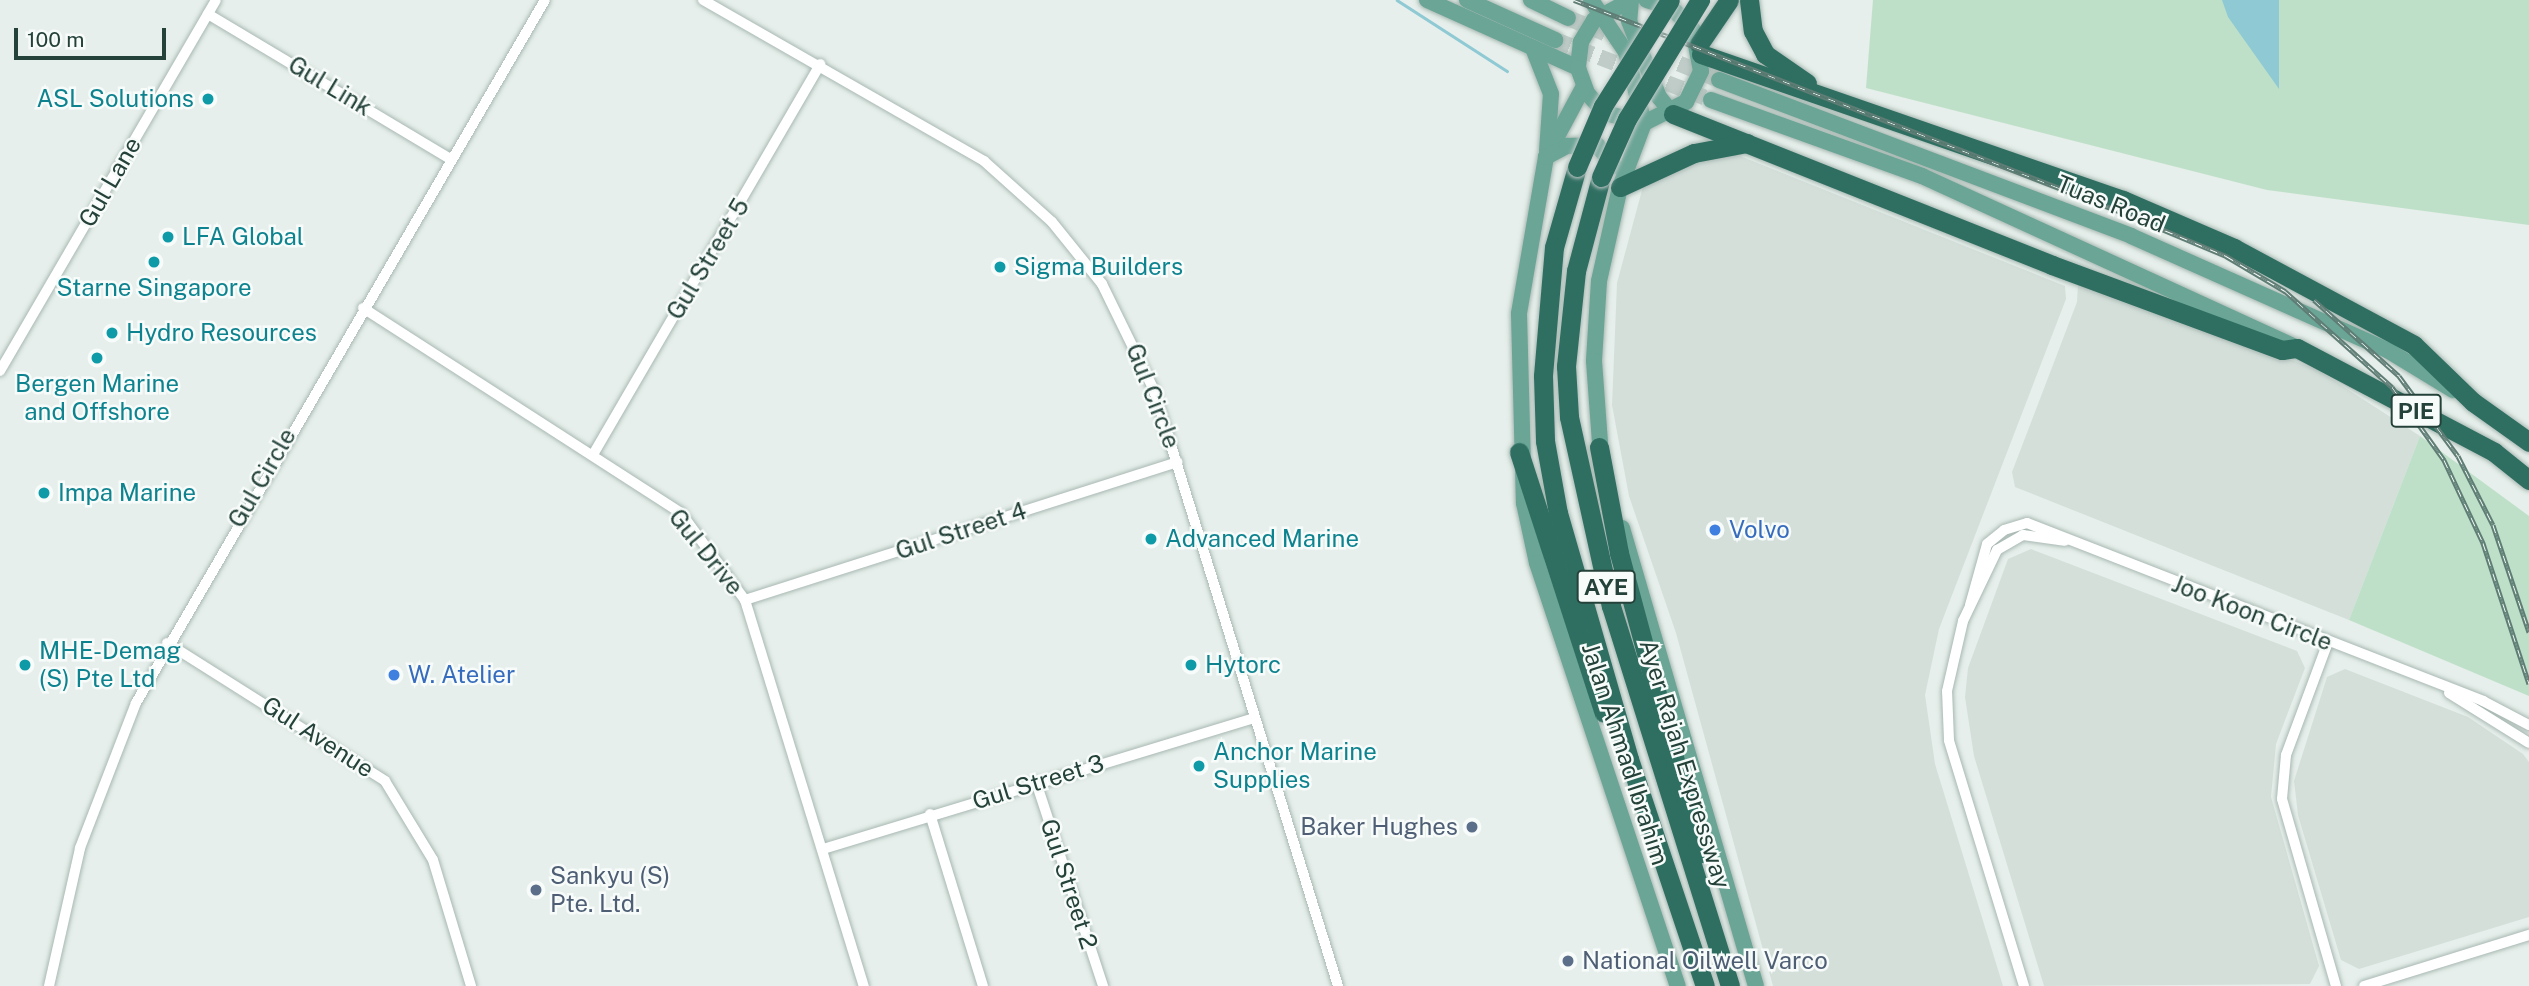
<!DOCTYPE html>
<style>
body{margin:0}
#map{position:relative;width:2529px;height:986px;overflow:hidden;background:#e6efeb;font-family:"Public Sans",sans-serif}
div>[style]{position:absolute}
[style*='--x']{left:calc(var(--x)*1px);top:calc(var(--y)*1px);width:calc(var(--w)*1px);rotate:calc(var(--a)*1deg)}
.built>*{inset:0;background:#d4dfda}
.green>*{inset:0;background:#bfe0c8}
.water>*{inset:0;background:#8ec9d4}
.stream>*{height:2.5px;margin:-1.25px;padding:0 1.25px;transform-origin:1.25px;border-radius:1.25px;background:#8ec9d4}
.primary-tunnel>*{height:16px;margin-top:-8px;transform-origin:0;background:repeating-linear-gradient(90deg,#bfccc8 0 16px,transparent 0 24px)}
.roads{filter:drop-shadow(0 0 2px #a8b8b2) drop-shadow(0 0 2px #a8b8b2)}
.minor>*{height:10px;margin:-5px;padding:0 5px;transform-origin:5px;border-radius:5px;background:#fff}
.primary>*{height:16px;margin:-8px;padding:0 8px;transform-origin:8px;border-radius:8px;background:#6aa596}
.motorway>*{height:19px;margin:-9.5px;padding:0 9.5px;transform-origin:9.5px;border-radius:9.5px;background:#2f6f62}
.rail>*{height:5px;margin-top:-2.5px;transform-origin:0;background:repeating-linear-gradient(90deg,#f7fbf9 0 8px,#5f7d75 0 16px);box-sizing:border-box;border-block:2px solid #5f7d75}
.bridges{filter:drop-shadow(0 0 2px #c2cac8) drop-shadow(0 0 2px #c2cac8)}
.motorway-bridge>*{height:19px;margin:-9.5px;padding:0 9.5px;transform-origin:9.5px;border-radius:9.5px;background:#2f6f62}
.dots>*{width:19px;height:19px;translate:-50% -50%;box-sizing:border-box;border:4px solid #f7fbf9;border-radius:50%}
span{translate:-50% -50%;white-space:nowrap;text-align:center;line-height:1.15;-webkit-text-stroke:5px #f7fbf9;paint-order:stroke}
.shield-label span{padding:2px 5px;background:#f7fbf9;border:2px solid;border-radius:5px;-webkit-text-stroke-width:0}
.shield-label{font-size:23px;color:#24423a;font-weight:700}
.street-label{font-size:24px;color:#24423a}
.culture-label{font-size:24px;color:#0d838f}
.right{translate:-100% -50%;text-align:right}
.left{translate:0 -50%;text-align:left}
.shop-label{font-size:24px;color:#366cbe}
.service-label{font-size:24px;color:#4e5e75}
.scale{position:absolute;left:14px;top:28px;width:152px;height:32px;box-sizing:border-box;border:4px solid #24423a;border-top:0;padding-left:9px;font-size:21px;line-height:24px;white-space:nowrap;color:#24423a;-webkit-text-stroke:5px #f7fbf9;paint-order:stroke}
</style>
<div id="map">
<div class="built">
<i style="clip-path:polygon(1725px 150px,2065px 286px,2066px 299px,1939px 629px,1925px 695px,1935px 764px,2003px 986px,1773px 986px,1676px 633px,1629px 496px,1612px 405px,1617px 283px,1645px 179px)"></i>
<i style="clip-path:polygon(2078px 283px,2316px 369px,2420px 436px,2349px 620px,2015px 487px,2012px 472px,2077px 302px)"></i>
<i style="clip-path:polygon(2031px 549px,2297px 651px,2305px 668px,2276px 744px,2271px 797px,2319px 966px,2310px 984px,2044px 986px,1974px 756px,1965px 697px,1968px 668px,2008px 559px)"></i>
<i style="clip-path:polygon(2345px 669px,2468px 717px,2523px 754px,2529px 762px,2529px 917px,2359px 969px,2341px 960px,2298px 815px,2294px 781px,2327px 677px)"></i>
</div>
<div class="green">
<i style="clip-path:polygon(1873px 0,2529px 0,2529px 225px,2267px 190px,1866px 88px)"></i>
<i style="clip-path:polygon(2420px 436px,2529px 516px,2529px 696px,2349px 620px)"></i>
</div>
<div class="water">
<i style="clip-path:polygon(2222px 0,2279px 0,2279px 89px,2228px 17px)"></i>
</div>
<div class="stream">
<i style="--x:1397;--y:0;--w:131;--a:32.8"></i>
</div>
<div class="primary-tunnel">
<i style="--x:1568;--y:18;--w:163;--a:22.3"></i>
<i style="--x:1555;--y:40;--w:167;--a:21"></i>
</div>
<div class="roads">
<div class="minor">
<i style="--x:703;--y:0;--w:324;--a:29.8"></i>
<i style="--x:984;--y:161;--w:91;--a:41.9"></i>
<i style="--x:1052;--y:222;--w:80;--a:51.1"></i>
<i style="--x:1102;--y:284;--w:118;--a:63.9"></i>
<i style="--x:1154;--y:390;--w:624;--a:72.84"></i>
<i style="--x:208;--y:14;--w:284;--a:30.9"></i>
<i style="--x:363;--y:308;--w:378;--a:32.8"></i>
<i style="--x:681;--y:513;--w:108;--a:53.7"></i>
<i style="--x:745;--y:600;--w:404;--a:72.9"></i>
<i style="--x:0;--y:371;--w:429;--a:-59.8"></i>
<i style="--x:594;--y:453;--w:450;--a:-59.8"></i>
<i style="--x:745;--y:600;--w:454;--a:-17.7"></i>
<i style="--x:1970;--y:605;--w:63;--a:-74.4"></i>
<i style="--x:1987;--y:544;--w:22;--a:-39"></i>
<i style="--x:2004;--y:530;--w:24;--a:-17"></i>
<i style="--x:2027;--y:523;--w:490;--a:21.3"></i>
<i style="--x:2483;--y:701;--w:52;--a:27.6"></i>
<i style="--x:2328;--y:642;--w:121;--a:110.4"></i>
<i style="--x:2286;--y:755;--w:44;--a:95.2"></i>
<i style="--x:2282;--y:799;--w:195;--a:73.9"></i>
<i style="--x:167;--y:643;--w:258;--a:32.3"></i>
<i style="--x:385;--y:781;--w:92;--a:58.7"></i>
<i style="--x:433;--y:860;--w:132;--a:73.2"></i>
<i style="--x:2449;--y:693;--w:94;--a:32"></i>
<i style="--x:1036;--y:782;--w:215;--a:71.8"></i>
<i style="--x:930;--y:814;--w:180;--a:72.9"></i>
<i style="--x:823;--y:849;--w:450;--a:-16.9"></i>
<i style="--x:49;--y:986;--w:141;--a:-77.3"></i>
<i style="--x:80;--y:848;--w:155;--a:-68.9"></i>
<i style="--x:136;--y:703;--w:813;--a:-59.81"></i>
<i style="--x:2024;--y:986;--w:257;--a:-107"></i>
<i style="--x:1949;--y:740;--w:49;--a:-92.3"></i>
<i style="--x:1947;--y:691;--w:72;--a:-77.1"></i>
<i style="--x:1963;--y:621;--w:79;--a:-64.4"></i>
<i style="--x:1997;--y:550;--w:30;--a:-30"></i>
<i style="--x:2023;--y:535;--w:42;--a:8.1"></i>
<i style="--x:2364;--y:986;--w:173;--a:-17.2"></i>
</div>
<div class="primary">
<i style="--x:1427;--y:0;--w:166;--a:24.2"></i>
<i style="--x:1467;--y:0;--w:97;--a:24.4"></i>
<i style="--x:1531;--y:0;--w:41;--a:25.9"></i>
<i style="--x:1591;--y:0;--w:63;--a:56.1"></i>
<i style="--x:1626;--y:52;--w:73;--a:75.8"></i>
<i style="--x:1644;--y:123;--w:68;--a:110.6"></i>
<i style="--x:1620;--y:187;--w:96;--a:102.6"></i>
<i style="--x:1599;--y:281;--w:80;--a:93.6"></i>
<i style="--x:1594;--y:361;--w:95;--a:85.8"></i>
<i style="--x:1631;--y:0;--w:42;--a:151.6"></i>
<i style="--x:1594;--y:20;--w:26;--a:121"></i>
<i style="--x:1581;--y:42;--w:26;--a:97"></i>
<i style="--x:1578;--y:68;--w:27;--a:70"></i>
<i style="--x:1587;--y:93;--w:27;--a:48"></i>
<i style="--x:1605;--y:113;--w:40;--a:14.4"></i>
<i style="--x:1644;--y:123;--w:47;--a:-26.6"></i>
<i style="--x:1686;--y:102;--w:34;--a:-64"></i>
<i style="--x:1701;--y:71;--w:42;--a:-101"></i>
<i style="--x:1693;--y:30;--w:29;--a:-134"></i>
<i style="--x:1673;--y:9;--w:28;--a:-161"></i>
<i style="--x:1631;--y:0;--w:21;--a:95"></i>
<i style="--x:1629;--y:21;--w:82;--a:68.5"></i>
<i style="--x:1659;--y:97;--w:22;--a:51"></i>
<i style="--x:1533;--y:48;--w:49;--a:68.6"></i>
<i style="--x:1551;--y:94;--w:57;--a:94"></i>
<i style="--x:1719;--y:80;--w:441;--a:20.7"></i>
<i style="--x:2131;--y:236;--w:282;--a:24"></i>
<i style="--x:2389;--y:351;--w:75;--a:31.4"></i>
<i style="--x:1584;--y:86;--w:81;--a:118.2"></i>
<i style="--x:1546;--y:157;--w:159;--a:99.8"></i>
<i style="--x:1519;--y:314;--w:189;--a:88.5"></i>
<i style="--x:1524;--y:503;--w:61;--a:77.8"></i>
<i style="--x:1537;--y:563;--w:446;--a:71.6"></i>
<i style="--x:1711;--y:100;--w:224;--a:19.8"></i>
<i style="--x:1922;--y:176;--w:413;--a:24.6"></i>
<i style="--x:1546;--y:157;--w:24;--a:-28"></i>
<i style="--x:1567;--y:146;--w:30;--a:-2"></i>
<i style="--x:1597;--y:145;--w:27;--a:51"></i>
<i style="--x:1622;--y:528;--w:477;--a:73.7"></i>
</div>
<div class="motorway">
<i style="--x:1749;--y:0;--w:31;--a:83"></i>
<i style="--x:1753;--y:31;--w:26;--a:62"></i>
<i style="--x:1765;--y:54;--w:51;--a:34.6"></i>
<i style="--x:1699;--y:44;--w:53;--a:-55.7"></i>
<i style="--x:1701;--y:54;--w:447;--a:19.1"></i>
<i style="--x:2123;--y:200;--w:121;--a:23.4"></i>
<i style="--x:2234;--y:248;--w:204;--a:28.3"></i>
<i style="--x:2414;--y:345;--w:82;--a:44"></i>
<i style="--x:2473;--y:402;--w:69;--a:35.5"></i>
<i style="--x:1673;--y:114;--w:408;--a:21.7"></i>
<i style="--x:2052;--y:265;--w:245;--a:20.3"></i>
<i style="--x:2282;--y:350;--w:15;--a:-8"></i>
<i style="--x:2297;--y:348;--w:223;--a:27.8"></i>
<i style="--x:2494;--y:452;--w:45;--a:38.7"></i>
<i style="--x:1577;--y:167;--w:83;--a:106"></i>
<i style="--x:1554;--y:247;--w:129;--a:94.9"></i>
<i style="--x:1543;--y:376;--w:65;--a:88.2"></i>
<i style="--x:1545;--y:441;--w:73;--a:79.8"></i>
<i style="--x:1558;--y:513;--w:256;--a:73.9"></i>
<i style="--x:1629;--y:759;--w:239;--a:71.5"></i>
<i style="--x:1601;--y:177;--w:97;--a:104.9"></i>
<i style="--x:1576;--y:271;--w:96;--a:96"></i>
<i style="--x:1566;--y:366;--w:51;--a:86.6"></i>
<i style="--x:1569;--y:417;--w:194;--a:77.5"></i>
<i style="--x:1611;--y:606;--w:398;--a:72.6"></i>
<i style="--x:1620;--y:187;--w:81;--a:-24.7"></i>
<i style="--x:1694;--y:153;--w:54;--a:-10.7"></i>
<i style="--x:1599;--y:447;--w:108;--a:79.3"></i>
<i style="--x:1619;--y:553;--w:311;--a:74.9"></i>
<i style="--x:1519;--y:452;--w:274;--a:72"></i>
</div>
</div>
<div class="rail">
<i style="--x:1574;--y:0;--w:587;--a:21.18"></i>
<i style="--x:2121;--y:212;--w:114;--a:22.7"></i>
<i style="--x:2226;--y:256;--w:69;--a:30.7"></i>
<i style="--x:2285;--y:291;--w:144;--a:41.9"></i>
<i style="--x:2392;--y:387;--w:90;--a:54.5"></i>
<i style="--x:2444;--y:460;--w:92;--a:64.8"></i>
<i style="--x:2483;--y:543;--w:148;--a:71.9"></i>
<i style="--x:2314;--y:300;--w:114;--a:41.8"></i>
<i style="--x:2399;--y:376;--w:99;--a:53.6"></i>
<i style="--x:2458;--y:456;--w:77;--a:63.1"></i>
<i style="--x:2493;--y:525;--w:113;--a:71.4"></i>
</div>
<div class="bridges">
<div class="motorway-bridge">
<i style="--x:1577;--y:167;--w:66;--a:-66.9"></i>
<i style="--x:1603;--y:106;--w:125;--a:-57.7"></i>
<i style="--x:1601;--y:177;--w:64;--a:-65.9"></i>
<i style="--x:1627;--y:119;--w:140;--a:-58.5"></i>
</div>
</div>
<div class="dots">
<i style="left:208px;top:99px;background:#0f9aa8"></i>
<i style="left:168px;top:237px;background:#0f9aa8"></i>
<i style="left:154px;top:262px;background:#0f9aa8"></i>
<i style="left:1000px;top:267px;background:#0f9aa8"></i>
<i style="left:112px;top:333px;background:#0f9aa8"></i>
<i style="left:97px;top:358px;background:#0f9aa8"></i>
<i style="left:44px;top:493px;background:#0f9aa8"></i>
<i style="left:1715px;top:530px;background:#3f7fe0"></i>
<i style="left:1151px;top:539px;background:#0f9aa8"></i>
<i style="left:25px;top:665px;background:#0f9aa8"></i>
<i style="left:1191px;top:665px;background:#0f9aa8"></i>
<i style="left:394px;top:675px;background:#3f7fe0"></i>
<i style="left:1199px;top:766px;background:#0f9aa8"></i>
<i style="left:1472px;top:827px;background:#5c6f8a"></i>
<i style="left:536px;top:890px;background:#5c6f8a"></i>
<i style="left:1568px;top:961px;background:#5c6f8a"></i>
</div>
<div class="shield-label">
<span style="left:2416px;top:411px">PIE</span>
<span style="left:1606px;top:587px">AYE</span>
</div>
<div class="street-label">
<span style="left:330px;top:86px;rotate:31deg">Gul Link</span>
<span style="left:110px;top:182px;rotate:-60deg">Gul Lane</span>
<span style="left:2111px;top:204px;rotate:22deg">Tuas Road</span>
<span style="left:708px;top:259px;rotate:-59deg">Gul Street 5</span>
<span style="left:1153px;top:396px;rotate:69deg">Gul Circle</span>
<span style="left:262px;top:478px;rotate:-60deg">Gul Circle</span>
<span style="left:961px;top:531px;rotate:-18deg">Gul Street 4</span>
<span style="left:706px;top:552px;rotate:51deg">Gul Drive</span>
<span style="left:2252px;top:613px;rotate:21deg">Joo Koon Circle</span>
<span style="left:318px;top:737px;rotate:33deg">Gul Avenue</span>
<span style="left:1625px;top:754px;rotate:72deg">Jalan Ahmad Ibrahim</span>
<span style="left:1685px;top:764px;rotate:73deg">Ayer Rajah Expressway</span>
<span style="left:1038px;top:782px;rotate:-17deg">Gul Street 3</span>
<span style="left:1069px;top:884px;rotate:72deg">Gul Street 2</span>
</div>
<div class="culture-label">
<span class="right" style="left:194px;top:99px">ASL Solutions</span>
<span class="left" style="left:182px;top:237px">LFA Global</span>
<span class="left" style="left:1014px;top:267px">Sigma Builders</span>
<span style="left:154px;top:288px">Starne Singapore</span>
<span class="left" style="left:126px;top:333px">Hydro Resources</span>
<span style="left:97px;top:398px">Bergen Marine<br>and Offshore</span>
<span class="left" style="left:58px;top:493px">Impa Marine</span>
<span class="left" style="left:1165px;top:539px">Advanced Marine</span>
<span class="left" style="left:39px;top:665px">MHE-Demag<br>(S) Pte Ltd</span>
<span class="left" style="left:1205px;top:665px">Hytorc</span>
<span class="left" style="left:1213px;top:766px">Anchor Marine<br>Supplies</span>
</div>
<div class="shop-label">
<span class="left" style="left:1729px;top:530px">Volvo</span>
<span class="left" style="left:408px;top:675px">W. Atelier</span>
</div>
<div class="service-label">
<span class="right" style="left:1458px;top:827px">Baker Hughes</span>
<span class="left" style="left:550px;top:890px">Sankyu (S)<br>Pte. Ltd.</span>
<span class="left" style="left:1582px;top:961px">National Oilwell Varco</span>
</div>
<div class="scale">100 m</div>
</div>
